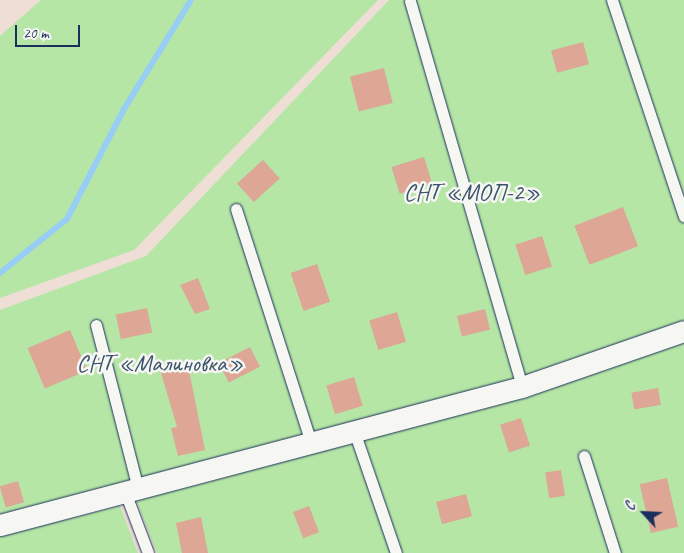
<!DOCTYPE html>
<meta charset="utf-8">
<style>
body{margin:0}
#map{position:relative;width:684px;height:553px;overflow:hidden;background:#eeded6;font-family:Caveat,sans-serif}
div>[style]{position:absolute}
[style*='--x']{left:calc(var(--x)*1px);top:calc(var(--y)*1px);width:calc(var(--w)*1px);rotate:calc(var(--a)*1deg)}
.green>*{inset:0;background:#b5e6a5}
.stream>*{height:6px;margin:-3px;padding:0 3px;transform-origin:3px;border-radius:3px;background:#98cdf6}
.building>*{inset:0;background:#dda695;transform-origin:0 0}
.roads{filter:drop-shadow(0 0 1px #1b2f5e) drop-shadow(0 0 1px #1b2f5e)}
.service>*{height:11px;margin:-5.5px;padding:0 5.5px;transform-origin:5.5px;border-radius:5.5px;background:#f6f6f2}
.minor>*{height:21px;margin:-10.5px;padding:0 10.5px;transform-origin:10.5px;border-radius:10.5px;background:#f6f6f2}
span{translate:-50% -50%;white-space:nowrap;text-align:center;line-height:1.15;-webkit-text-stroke:5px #f6f6f2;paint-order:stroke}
.park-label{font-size:24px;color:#3a546c}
.north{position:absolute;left:619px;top:488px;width:50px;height:50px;-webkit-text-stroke:4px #f6f6f2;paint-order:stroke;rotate:295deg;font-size:14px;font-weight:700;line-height:20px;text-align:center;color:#1b2f5e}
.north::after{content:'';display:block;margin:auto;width:18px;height:22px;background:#1b2f5e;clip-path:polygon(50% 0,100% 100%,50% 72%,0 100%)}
.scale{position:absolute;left:15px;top:25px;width:65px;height:22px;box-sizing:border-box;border:2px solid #1b2f5e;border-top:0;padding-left:6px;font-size:15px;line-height:18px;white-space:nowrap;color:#1b2f5e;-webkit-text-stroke:4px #f6f6f2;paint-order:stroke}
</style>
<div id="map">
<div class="green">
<i style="clip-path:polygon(41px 0,378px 0,134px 250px,0 298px,0 36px)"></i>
<i style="clip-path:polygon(389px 0,684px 0,684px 323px,537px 375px,0 516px,0 310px,146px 256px)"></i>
<i style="clip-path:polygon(684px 341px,684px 553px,157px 553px,136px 500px,561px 384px)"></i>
<i style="clip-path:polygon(120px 506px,138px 553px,0 553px,0 536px)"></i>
</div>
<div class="stream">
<i style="--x:0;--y:273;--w:86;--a:-38.9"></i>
<i style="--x:67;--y:219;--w:124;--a:-62.6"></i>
<i style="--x:124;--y:109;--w:128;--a:-58.4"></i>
</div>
<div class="building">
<i style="left:583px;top:42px;width:23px;height:33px;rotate:75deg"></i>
<i style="left:384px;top:68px;width:36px;height:35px;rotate:76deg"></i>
<i style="left:424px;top:157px;width:28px;height:34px;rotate:73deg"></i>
<i style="left:263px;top:160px;width:25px;height:35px;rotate:48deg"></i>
<i style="left:623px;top:207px;width:42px;height:52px;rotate:69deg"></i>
<i style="left:542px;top:236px;width:32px;height:28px;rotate:72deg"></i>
<i style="left:317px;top:264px;width:40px;height:28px;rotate:71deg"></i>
<i style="clip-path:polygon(198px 278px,210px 309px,195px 314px,180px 285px)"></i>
<i style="left:147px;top:308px;width:25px;height:32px;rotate:78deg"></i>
<i style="left:485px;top:309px;width:21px;height:29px;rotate:76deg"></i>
<i style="left:397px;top:312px;width:31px;height:29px;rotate:73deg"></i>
<i style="left:70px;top:330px;width:44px;height:46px;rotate:67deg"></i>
<i style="left:250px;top:347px;width:22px;height:35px;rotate:63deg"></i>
<i style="clip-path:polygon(188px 365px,205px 450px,178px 456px,171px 428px,177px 427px,161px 373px)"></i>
<i style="left:354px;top:377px;width:30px;height:29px;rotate:73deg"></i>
<i style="left:658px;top:388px;width:17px;height:27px;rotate:80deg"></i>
<i style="left:521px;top:418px;width:29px;height:22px;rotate:72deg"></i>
<i style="left:561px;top:470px;width:26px;height:16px;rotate:81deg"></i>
<i style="left:667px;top:478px;width:50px;height:28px;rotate:77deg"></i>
<i style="left:18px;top:481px;width:22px;height:19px;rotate:74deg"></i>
<i style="left:466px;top:494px;width:23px;height:31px;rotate:75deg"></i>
<i style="left:309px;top:506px;width:28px;height:17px;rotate:69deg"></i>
<i style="clip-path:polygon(201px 517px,208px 553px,182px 553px,176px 523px)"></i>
</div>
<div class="roads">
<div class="service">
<i style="--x:612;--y:0;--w:228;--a:71.6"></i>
<i style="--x:410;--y:1;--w:402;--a:73.8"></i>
<i style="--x:236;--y:209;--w:245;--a:72.2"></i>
<i style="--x:96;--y:325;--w:169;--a:75.6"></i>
<i style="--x:354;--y:431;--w:129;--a:71"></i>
<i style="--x:584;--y:456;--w:102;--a:72.3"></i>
<i style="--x:125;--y:492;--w:65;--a:69.3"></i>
</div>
<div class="minor">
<i style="--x:0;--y:525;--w:540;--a:-14.81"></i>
<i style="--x:522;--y:387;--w:171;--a:-19.1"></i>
</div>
</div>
<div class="park-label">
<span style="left:472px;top:193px">СНТ «МОП-2»</span>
<span style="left:160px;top:364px">СНТ «Малиновка»</span>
</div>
<div class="north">С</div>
<div class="scale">20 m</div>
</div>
